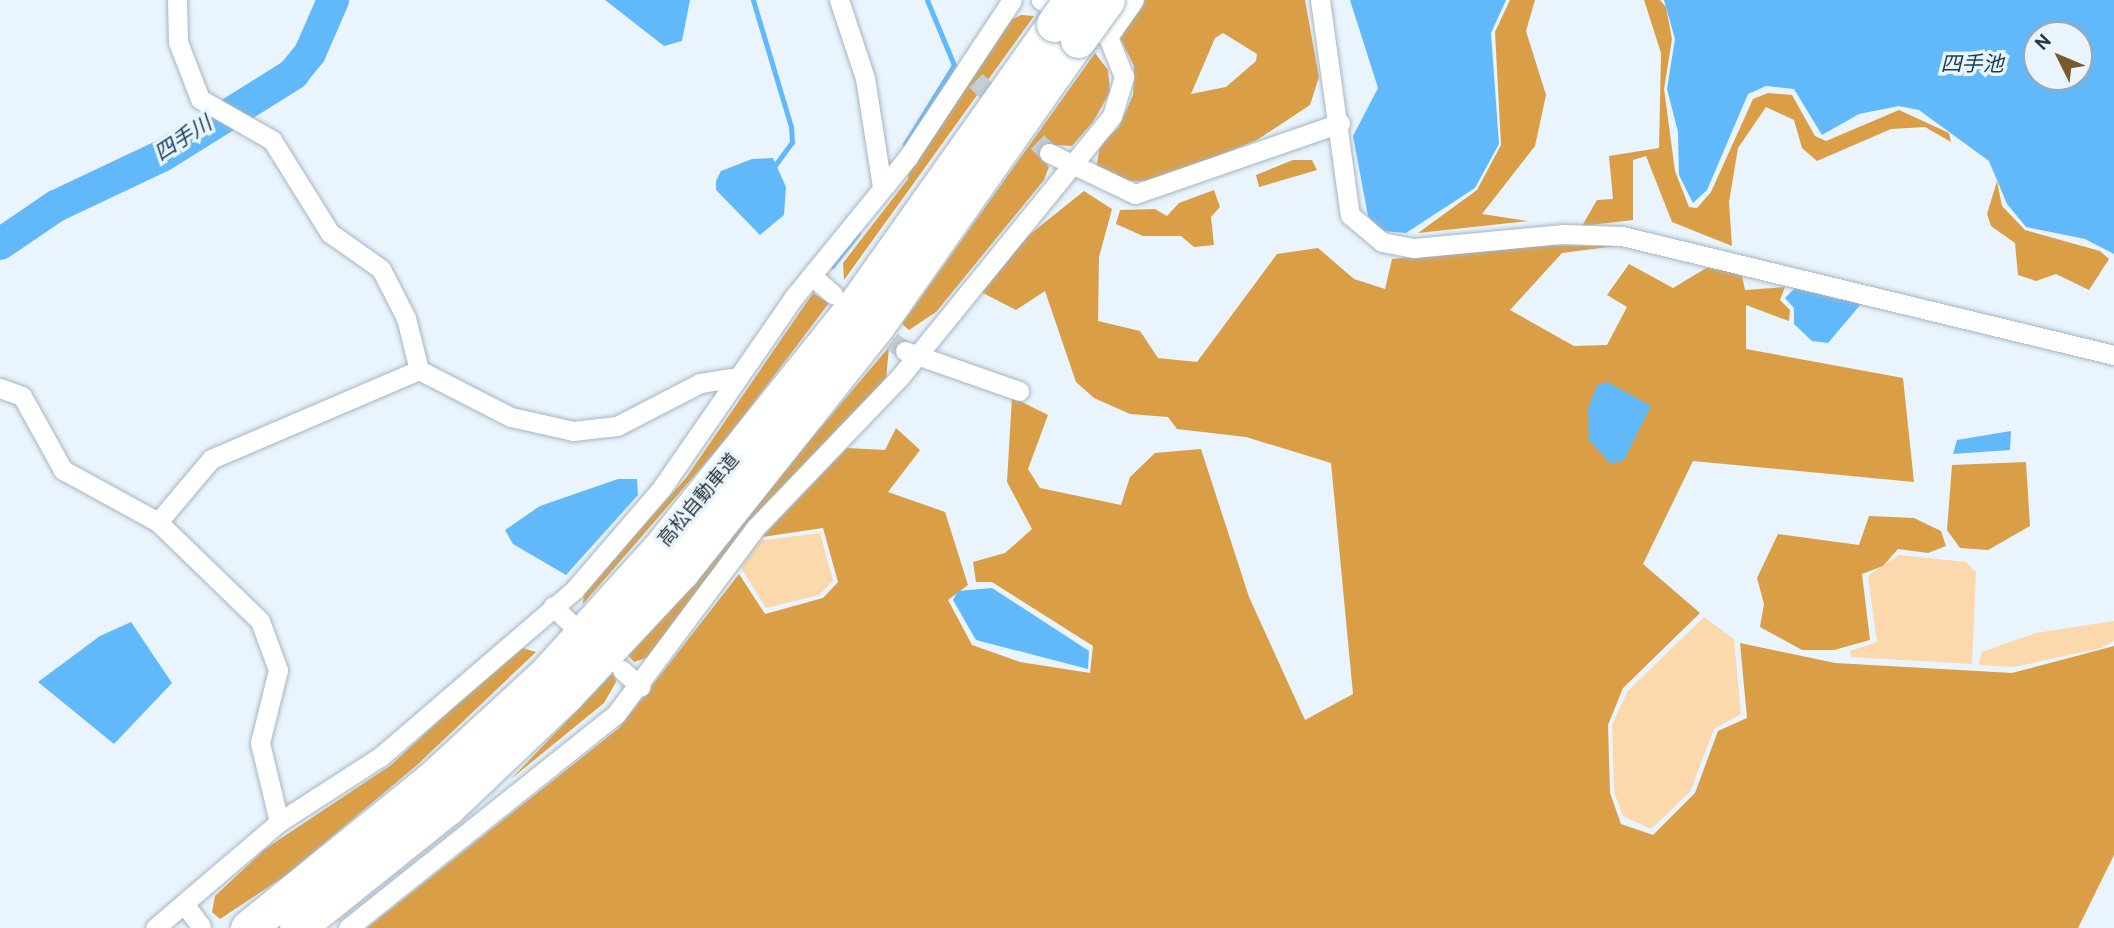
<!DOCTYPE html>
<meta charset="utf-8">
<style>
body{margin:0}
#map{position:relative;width:2114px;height:928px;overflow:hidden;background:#e9f4fc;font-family:Overpass,"Noto Sans JP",sans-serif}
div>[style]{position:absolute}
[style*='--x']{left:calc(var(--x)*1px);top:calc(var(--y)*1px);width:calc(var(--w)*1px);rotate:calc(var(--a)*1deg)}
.green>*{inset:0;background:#fbd9ac}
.forest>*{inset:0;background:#da9e46}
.water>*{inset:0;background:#61b9f9}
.stream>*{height:5px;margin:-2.5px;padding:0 2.5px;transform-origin:2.5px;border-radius:2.5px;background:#61b9f9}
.river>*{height:32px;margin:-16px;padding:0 16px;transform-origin:16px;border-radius:16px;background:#61b9f9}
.street-tunnel>*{height:19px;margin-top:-9.5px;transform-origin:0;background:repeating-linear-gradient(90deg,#c4ced5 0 19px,transparent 0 29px)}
.roads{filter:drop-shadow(0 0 2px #a5b5c3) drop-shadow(0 0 2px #a5b5c3)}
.street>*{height:19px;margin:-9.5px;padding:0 9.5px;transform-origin:9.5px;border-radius:9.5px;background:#fff}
.highway>*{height:35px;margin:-17.5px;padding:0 17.5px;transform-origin:17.5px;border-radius:17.5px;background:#fff}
.bridges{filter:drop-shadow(0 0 2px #a5b5c3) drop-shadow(0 0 2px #a5b5c3)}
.highway-bridge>*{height:35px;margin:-17.5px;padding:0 17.5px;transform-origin:17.5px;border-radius:17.5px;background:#fff}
span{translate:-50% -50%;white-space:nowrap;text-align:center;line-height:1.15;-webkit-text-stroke:7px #e9f4fc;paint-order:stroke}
.street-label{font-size:19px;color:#2e353a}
.water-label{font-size:21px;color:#173c56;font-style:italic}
.north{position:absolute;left:2023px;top:21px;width:70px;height:70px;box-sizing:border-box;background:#e9f4fc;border:2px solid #9ea8ae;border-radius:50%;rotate:313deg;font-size:19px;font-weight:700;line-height:28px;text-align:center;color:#2e353a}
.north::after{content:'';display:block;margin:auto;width:24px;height:32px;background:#795a2f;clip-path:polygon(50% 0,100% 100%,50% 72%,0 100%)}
</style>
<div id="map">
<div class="green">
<i style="clip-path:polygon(820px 533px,833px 581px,819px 595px,766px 608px,741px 568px,758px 541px)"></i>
<i style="clip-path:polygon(1899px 555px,1966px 562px,1976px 572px,1972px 664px,1851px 657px,1850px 651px,1877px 642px,1868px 576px)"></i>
<i style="clip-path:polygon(1704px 617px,1734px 639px,1741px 714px,1714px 729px,1690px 792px,1651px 829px,1623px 816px,1614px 792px,1612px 725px,1627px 692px)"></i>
<i style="clip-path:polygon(2114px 621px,2114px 641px,2101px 648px,2014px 667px,1978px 665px,1982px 652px,2036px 633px)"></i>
</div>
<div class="forest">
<i style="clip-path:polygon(evenodd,1143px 0,1305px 0,1319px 77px,1310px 105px,1257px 140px,1155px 181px,1120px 181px,1096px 169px,1100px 145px,1119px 127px,1133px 95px,1134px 66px,1118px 34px,1143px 0,1223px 33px,1257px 54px,1256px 61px,1226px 87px,1191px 94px,1215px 38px,1223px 33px)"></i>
<i style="clip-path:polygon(1510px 0,1535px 0,1526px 31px,1546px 95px,1535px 146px,1482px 214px,1528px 221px,1418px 233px,1477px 190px,1501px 145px,1495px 32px)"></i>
<i style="clip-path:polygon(1644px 0,1660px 0,1666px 7px,1672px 39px,1664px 89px,1675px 171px,1689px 207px,1697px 208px,1711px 192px,1753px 99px,1768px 93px,1792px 95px,1815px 136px,1826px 141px,1899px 110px,1949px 133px,1951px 142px,1925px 127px,1891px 129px,1817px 161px,1802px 148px,1794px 120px,1766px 107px,1738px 148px,1729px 202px,1732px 246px,1672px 222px,1646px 156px,1633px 160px,1633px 220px,1582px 226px,1597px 200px,1613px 199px,1609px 156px,1659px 148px,1661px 53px)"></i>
<i style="clip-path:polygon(1021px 15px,1034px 16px,844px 280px,843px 263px,908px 179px,909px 167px,1007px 22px)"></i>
<i style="clip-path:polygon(1095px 53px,1108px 70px,1110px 92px,1093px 122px,1072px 146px,1054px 145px,1043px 159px,1049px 167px,1044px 180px,936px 312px,909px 330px,902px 324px)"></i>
<i style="clip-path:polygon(1293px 160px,1312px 160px,1317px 170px,1259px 187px,1256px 175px)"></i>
<i style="clip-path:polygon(1997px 181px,2002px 206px,2025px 230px,2100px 251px,2109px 259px,2089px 290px,2056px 274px,2036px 281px,2018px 275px,2015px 243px,1991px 226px,1987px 214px)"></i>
<i style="clip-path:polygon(1214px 190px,1220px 207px,1211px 217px,1214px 245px,1194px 247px,1181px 236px,1143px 236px,1116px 224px,1120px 210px,1155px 209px,1167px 216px,1179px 203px)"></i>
<i style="clip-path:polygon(1084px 191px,1112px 209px,1099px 257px,1098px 321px,1140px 331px,1158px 358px,1197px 362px,1277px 254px,1318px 248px,1354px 279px,1385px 289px,1392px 259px,1541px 245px,1616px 246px,1562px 253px,1510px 310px,1574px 346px,1607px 345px,1627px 307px,1607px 295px,1629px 264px,1673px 288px,1713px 264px,1742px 276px,1745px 290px,1785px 287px,1780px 300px,1790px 310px,1789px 321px,1746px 305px,1746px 349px,1903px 378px,1914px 482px,1693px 461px,1643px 564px,1700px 613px,1623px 688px,1608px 725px,1610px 793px,1621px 824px,1653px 835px,1695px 793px,1718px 731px,1747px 718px,1740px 643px,1835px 663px,2012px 673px,2114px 646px,2114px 855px,2078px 928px,367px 928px,619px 728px,739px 574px,765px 614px,823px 598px,838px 582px,823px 528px,762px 537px,847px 448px,885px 450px,896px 428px,920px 450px,888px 492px,945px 512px,968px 585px,948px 600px,972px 645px,1020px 662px,1090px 673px,1093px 646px,992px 582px,976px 582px,973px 562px,1005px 553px,1032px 529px,1007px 482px,1012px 397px,1048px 415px,1028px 469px,1040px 488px,1121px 505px,1130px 477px,1155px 453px,1201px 449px,1249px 597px,1305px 720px,1353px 694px,1331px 463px,1246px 437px,1177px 429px,1168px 417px,1130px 414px,1094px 398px,1076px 382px,1045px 291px,1016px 310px,981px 292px,1019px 243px)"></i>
<i style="clip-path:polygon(813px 293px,829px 303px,727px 438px,583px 604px,584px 591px,686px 478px)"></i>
<i style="clip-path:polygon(889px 347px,886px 380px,743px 531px,649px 657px,634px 662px,628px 655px)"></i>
<i style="clip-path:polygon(2026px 462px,2030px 526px,1988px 550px,1960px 548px,1947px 530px,1952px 465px)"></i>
<i style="clip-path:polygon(1869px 516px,1914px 518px,1941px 531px,1946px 546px,1928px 553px,1898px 549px,1883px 566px,1862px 574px,1870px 640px,1834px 650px,1802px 650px,1760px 627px,1764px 604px,1757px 578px,1778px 534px,1859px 545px)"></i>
<i style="clip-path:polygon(519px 647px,536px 652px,416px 766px,285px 876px,220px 919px,212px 912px,215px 896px,265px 849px,391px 765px)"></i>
<i style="clip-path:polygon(614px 672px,616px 682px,604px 703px,511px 779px)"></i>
</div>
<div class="water">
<i style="clip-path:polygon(605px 0,690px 0,682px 41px,664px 46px)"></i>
<i style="clip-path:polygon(1350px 0,1506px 0,1491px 33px,1499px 144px,1475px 188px,1406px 233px,1381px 231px,1368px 216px,1353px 136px,1378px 88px)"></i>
<i style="clip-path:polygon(evenodd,1664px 0,2114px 0,2114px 254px,2085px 239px,2026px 227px,2007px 204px,1989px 161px,1919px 110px,1899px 106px,1859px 114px,1822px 135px,1794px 89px,1766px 86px,1748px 94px,1707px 190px,1693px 203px,1679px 175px,1678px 132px,1667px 89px,1675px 39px,1664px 0,2037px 35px,2079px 35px,2079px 77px,2037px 77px,2037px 35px)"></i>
<i style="clip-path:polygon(773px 158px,786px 187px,784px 215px,760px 235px,716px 190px,716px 181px,721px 171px,752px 159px)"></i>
<i style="clip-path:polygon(1795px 288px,1861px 304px,1828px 343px,1812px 341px,1794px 324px,1794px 308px,1785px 298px)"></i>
<i style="clip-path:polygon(1607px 382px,1651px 406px,1624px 460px,1611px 464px,1589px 440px,1588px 409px,1597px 385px)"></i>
<i style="clip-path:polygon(2011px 431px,2010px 450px,1953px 454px,1957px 440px)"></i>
<i style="clip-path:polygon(618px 479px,637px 479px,638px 495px,566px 575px,513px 544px,505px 530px,540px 506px)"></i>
<i style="clip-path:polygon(992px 588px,1089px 651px,1088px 669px,976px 640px,953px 600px,958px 591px)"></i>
<i style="clip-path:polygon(131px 622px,172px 683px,114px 744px,38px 682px,100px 636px)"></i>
</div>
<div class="stream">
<i style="--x:753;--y:0;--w:133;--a:73.3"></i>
<i style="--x:791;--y:127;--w:15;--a:86"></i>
<i style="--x:792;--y:142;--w:31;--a:126"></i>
<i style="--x:905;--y:144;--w:93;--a:-58.2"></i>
<i style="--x:954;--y:65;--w:70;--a:-112.6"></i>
<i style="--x:832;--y:266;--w:42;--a:-51.8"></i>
</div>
<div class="river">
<i style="--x:0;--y:244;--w:68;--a:-34.2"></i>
<i style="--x:56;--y:206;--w:117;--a:-25.3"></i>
<i style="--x:162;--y:156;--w:155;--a:-32"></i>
<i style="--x:293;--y:74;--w:27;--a:-51"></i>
<i style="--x:310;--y:53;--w:58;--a:-66.5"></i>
</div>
<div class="street-tunnel">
<i style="--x:976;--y:80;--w:103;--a:45"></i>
<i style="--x:869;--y:323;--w:44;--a:37.6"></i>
</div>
<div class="roads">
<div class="street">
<i style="--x:177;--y:0;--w:42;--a:88.6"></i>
<i style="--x:178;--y:42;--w:61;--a:68.9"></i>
<i style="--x:200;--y:99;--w:83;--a:29.7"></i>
<i style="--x:272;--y:140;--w:110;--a:58.1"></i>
<i style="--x:330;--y:233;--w:62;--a:35.2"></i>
<i style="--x:381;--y:269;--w:55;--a:63"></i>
<i style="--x:406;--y:318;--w:54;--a:76"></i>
<i style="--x:419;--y:370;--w:103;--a:27.1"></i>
<i style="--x:511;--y:417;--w:64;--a:12.7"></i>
<i style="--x:573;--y:431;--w:44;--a:-6.5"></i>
<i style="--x:617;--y:426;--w:93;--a:-27.4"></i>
<i style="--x:700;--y:383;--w:39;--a:-9"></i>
<i style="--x:839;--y:0;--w:82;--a:71.6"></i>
<i style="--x:865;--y:78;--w:109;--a:81.1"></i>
<i style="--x:1320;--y:0;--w:217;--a:82.1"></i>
<i style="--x:1350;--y:215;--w:42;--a:40.2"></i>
<i style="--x:1382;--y:242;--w:33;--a:11"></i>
<i style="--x:1414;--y:248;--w:150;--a:-5.4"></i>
<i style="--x:1563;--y:234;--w:59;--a:1.9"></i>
<i style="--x:1622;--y:236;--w:506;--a:13.6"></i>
<i style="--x:1108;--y:37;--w:45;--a:-54.9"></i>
<i style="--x:1049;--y:153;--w:95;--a:25.5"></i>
<i style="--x:1135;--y:194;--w:217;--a:-19.1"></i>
<i style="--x:812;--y:276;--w:28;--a:41"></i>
<i style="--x:905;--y:351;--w:121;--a:19.3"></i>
<i style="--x:0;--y:388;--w:23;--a:20"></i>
<i style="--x:22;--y:396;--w:85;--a:61"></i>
<i style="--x:63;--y:470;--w:108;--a:28.7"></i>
<i style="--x:158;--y:522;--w:142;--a:44.1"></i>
<i style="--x:260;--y:621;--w:52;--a:69.8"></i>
<i style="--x:278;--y:670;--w:75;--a:103.9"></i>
<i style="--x:260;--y:743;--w:81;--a:76.5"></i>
<i style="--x:158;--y:522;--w:82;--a:-49.9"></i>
<i style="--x:211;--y:459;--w:226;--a:-23.2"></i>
<i style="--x:553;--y:606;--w:23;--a:45"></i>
<i style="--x:622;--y:670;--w:25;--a:42"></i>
<i style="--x:185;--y:905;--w:26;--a:53"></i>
<i style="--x:155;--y:928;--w:163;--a:-40.5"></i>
<i style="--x:279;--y:822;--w:120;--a:-32.8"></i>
<i style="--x:380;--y:757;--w:257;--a:-40.7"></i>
<i style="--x:575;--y:589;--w:132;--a:-49.3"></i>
<i style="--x:661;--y:489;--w:234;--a:-55.3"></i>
<i style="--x:794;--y:297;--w:181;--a:-50.8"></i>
<i style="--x:908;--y:157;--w:188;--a:-56.5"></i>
<i style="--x:348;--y:928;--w:343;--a:-38.6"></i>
<i style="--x:616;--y:714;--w:232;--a:-53.2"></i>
<i style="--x:755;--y:528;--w:208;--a:-46.2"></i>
<i style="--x:899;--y:378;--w:338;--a:-50.9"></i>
<i style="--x:1112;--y:116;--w:41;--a:-72.9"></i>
<i style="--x:1124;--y:77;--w:43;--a:-111.8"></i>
<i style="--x:1108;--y:37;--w:77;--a:-151.1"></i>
</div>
<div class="highway">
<i style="--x:248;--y:928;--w:237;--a:-39"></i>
<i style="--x:432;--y:779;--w:155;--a:-42.6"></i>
<i style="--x:546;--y:674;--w:171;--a:-47.8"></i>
<i style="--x:661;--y:547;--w:312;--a:-51.3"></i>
<i style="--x:856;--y:304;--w:343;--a:-54.7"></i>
<i style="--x:297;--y:928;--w:193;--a:-38.7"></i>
<i style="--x:448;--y:807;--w:161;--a:-43.5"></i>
<i style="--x:565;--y:696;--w:171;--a:-46.9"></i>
<i style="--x:682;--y:571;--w:312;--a:-51.5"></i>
<i style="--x:876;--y:327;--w:351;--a:-54.9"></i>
</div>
</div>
<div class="bridges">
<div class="highway-bridge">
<i style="--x:1054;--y:24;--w:29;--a:-55"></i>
<i style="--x:1078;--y:40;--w:49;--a:-54.1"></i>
</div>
</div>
<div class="street-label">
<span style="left:700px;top:501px;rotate:-50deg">高松自動車道</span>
</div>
<div class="water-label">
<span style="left:1972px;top:66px">四手池</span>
<span style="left:184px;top:140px;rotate:-33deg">四手川</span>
</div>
<div class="north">N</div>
</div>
